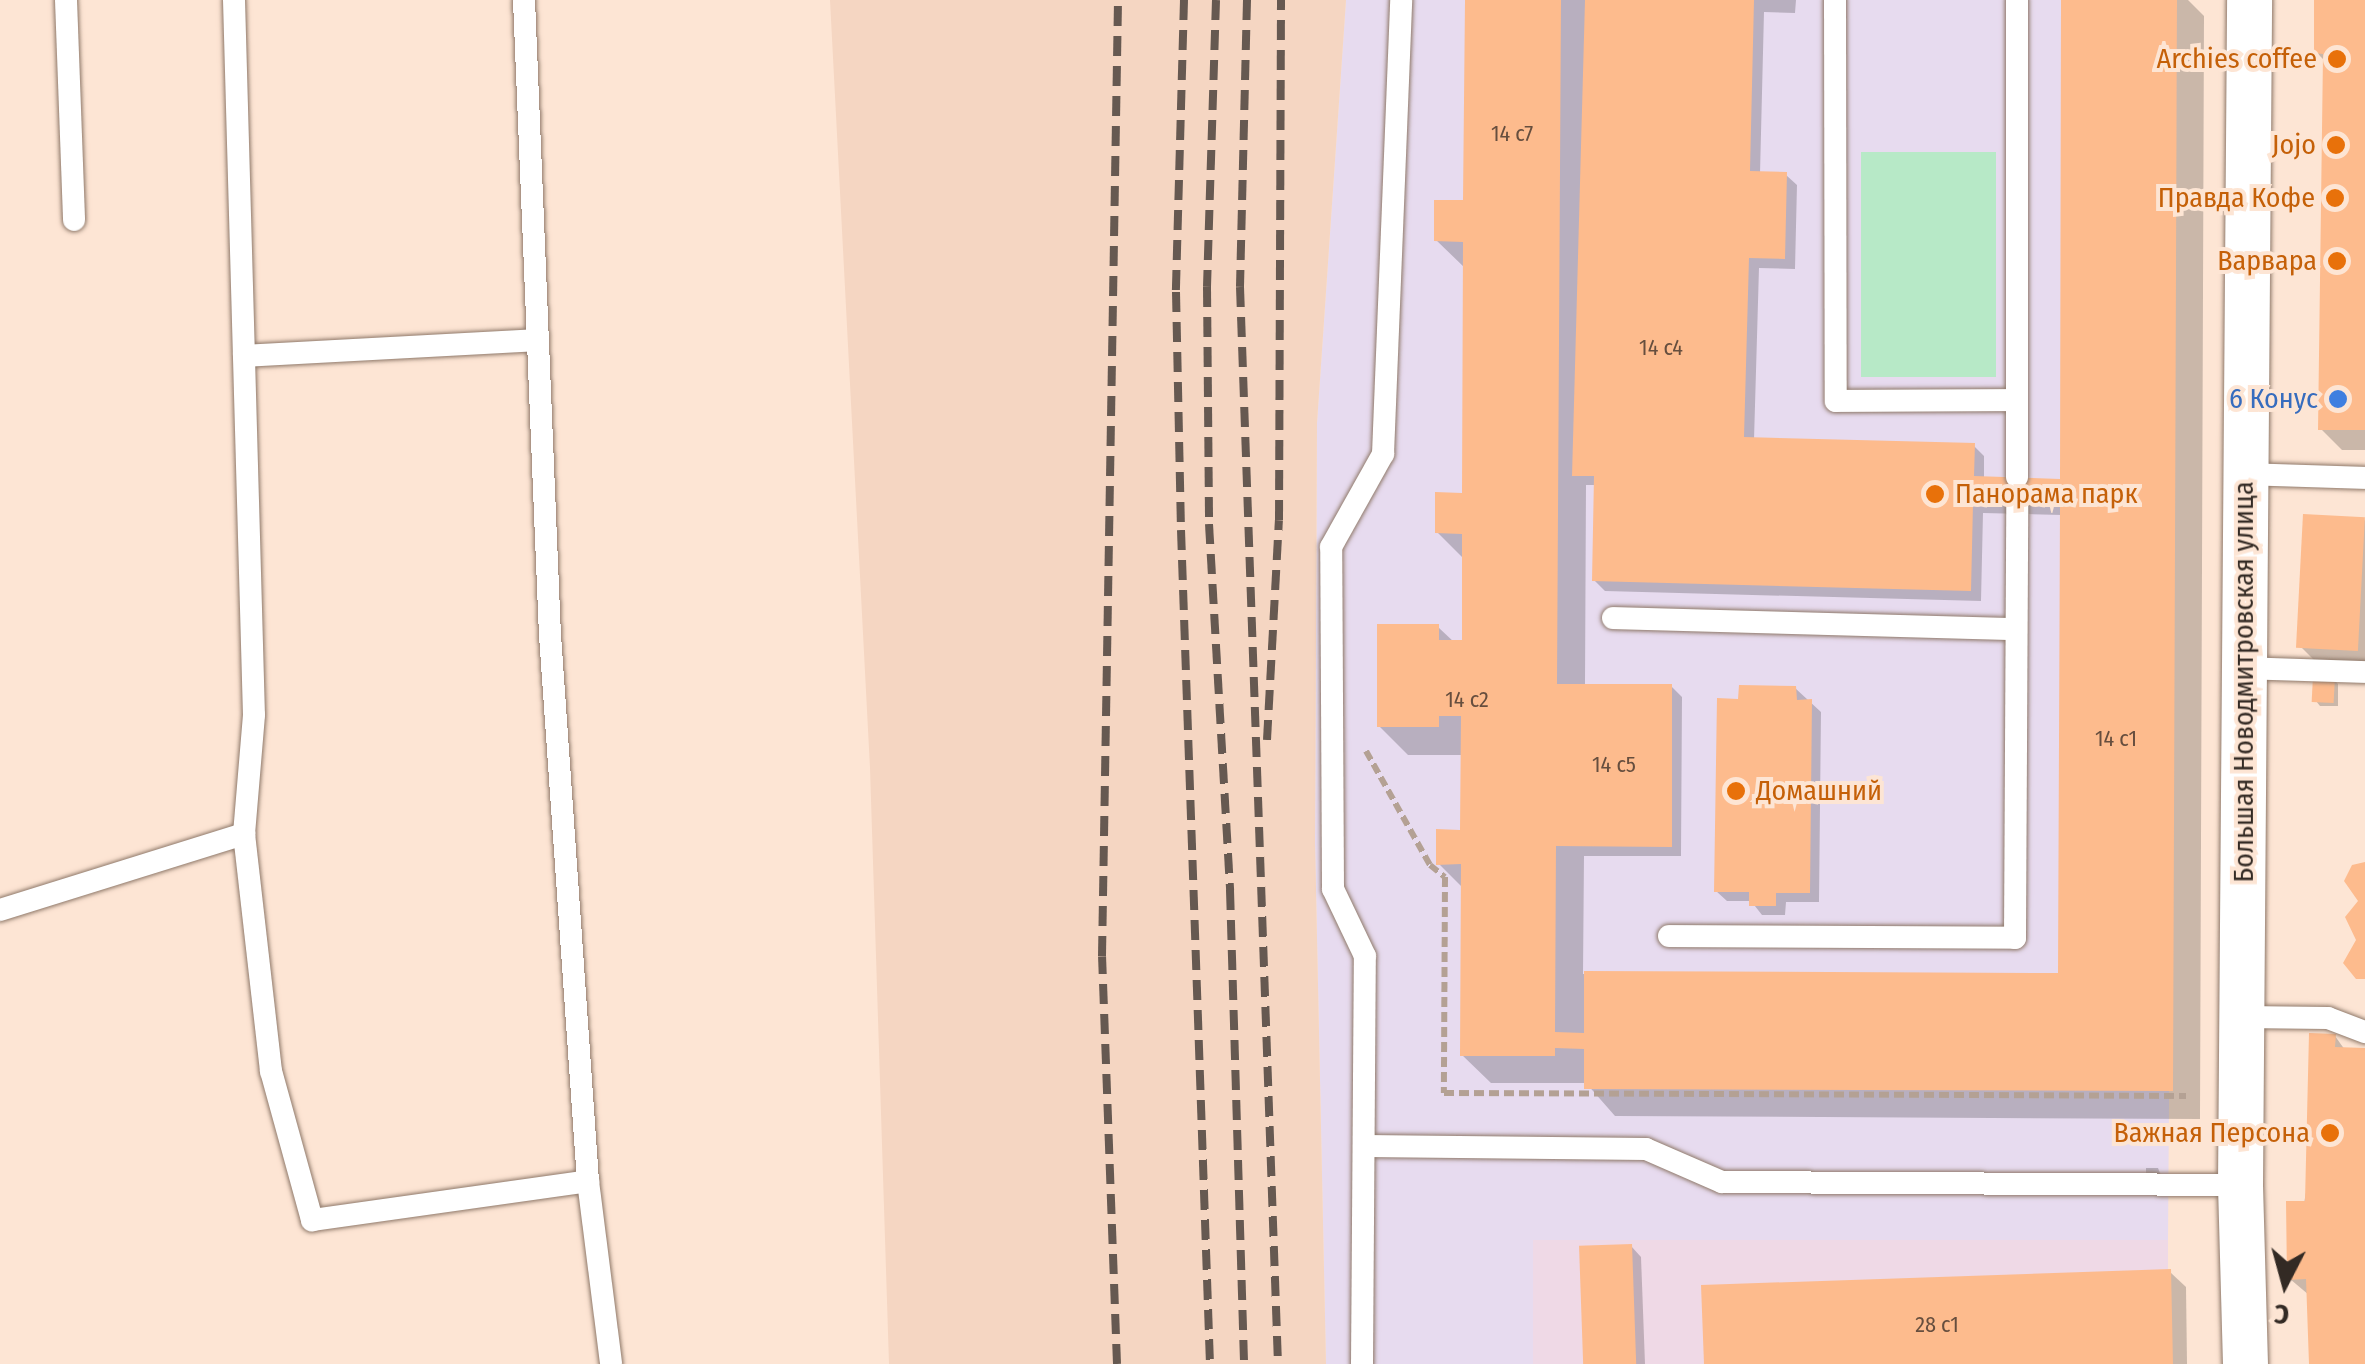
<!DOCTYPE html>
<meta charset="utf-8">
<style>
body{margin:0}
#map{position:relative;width:2365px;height:1364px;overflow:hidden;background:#fde5d4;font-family:"Fira Sans Condensed",sans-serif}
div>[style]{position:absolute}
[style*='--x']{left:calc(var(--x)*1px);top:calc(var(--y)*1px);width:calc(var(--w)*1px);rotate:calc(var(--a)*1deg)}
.commercial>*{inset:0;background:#e7dbef}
.industrial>*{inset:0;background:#efd9e6;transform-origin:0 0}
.built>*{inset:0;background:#f5d6c2}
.green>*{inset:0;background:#b7e9c7;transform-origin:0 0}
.shadow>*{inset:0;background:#0003}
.building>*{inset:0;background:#fdbb8d;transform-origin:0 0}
.path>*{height:6px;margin-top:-3px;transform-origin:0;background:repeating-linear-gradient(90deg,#b4a194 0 10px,transparent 0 15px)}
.roads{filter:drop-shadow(0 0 2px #8f796a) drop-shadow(0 0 2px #8f796a)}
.service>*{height:22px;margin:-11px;padding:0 11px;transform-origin:11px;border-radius:11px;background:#fff}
.minor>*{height:45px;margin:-22.5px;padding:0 22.5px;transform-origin:22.5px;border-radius:22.5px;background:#fff}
.rail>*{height:8px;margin-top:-4px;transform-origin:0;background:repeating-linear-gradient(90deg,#665951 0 20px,transparent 0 30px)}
.dots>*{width:28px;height:28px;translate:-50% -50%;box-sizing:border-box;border:5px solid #fde5d4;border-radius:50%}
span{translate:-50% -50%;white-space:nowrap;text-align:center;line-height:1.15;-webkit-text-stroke:8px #fde5d4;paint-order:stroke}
.number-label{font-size:22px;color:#664e3e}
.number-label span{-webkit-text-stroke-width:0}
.food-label{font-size:28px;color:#c56008}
.right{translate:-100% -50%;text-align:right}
.left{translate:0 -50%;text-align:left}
.shop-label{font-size:28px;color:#366cbe}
.street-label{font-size:28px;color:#332a24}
.north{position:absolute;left:2235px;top:1234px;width:100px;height:100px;-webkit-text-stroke:8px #fde5d4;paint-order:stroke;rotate:186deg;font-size:28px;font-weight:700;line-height:40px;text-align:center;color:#332a24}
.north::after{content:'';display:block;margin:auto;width:35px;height:45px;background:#332a24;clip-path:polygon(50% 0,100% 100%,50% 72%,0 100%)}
</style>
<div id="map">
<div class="commercial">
<i style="clip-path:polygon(1346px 0,2177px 0,2168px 1241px,1534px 1240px,1533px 1364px,1326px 1364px,1315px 843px,1317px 423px)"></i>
</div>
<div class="industrial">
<i style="left:1533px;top:1240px;width:635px;height:124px"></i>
</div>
<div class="built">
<i style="clip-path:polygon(830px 0,1346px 0,1317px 423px,1315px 843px,1326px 1364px,889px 1364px,870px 768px)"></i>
</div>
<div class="green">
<i style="left:1996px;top:152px;width:225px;height:135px;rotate:90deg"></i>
</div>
<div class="shadow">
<i style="clip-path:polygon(evenodd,1467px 0,1796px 0,1795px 13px,1764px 12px,1760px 174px,1786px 175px,1797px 185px,1795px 269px,1759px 268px,1754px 440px,1974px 446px,1984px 456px,1984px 479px,2062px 482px,2064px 0,2188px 0,2204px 16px,2200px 1119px,1615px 1116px,1586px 1083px,1491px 1083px,1462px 1055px,1463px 888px,1439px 864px,1463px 832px,1463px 755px,1408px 755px,1379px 726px,1438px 627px,1455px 643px,1464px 643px,1465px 560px,1437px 532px,1464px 495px,1466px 269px,1436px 240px,1466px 202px,1467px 0,1586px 485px,1596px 485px,1594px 580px,1605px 591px,1981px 601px,1983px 513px,2062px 515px,2060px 975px,1583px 974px,1584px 856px,1681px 856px,1682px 697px,1671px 686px,1585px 686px,1586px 485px)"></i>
<i style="clip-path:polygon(2317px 0,2365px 0,2365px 450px,2342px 450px,2321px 429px,2325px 61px,2316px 52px)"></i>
<i style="clip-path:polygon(2365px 519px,2365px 676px,2330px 675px,2338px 684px,2338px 706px,2320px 706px,2316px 701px,2333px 679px,2301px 647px)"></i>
<i style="clip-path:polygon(1795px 688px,1821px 712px,1819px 902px,1786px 902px,1785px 915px,1762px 915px,1751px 901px,1727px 901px,1716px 891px,1741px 701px)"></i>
<i style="clip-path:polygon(2335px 1036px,2345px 1050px,2365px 1051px,2365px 1364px,2311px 1364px,2309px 1295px,2290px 1279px)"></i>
<i style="clip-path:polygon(2146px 1168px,2158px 1168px,2163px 1181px,2146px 1177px)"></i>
<i style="clip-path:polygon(1631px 1246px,1641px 1257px,1645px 1364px,1586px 1364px)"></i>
<i style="clip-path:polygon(2170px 1272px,2186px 1287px,2187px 1364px,1707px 1364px)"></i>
</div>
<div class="building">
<i style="clip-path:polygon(1465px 0,1561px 0,1557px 684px,1672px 684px,1672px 847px,1556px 846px,1555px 1032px,1584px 1033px,1584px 971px,2058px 973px,2060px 506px,1973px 504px,1971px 591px,1592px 581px,1594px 476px,1572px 476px,1585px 0,1754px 0,1750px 171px,1787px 172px,1785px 259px,1749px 258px,1744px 437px,1975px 443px,1974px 476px,2060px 479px,2061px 0,2177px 0,2173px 1091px,1584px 1089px,1584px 1049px,1555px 1048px,1555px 1056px,1460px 1056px,1461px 864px,1436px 865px,1436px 829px,1460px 830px,1461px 716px,1439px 716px,1439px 727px,1377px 727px,1377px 624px,1439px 624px,1439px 640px,1462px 640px,1462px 534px,1435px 533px,1435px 492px,1462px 493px,1463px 242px,1434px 241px,1434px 200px,1463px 200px)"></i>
<i style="clip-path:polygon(2314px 0,2365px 0,2365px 430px,2318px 430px,2323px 54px,2314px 53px)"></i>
<i style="left:2303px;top:514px;width:62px;height:134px;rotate:3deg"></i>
<i style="left:2313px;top:676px;width:22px;height:26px;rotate:3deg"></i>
<i style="clip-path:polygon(1739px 685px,1796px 686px,1797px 700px,1812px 699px,1810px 893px,1776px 893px,1776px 906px,1749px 906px,1749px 892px,1714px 892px,1717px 698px,1738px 699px)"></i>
<i style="clip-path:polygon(2365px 862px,2365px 979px,2356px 979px,2343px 963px,2356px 940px,2345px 917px,2358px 901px,2344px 881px,2352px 865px)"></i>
<i style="clip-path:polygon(2309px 1033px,2336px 1034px,2335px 1047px,2365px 1048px,2365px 1364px,2309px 1364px,2306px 1279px,2287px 1280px,2286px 1201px,2305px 1201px)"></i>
<i style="left:1632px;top:1244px;width:120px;height:53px;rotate:88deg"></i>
<i style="clip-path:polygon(2171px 1269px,2173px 1364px,1704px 1364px,1701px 1285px)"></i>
</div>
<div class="path">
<i style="--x:1366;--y:751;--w:131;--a:60.7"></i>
<i style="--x:1430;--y:865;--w:19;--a:39"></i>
<i style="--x:1445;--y:877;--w:216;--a:90.3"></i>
<i style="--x:1444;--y:1093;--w:742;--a:0.23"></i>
</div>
<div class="roads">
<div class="service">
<i style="--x:66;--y:0;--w:220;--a:87.9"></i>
<i style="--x:234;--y:0;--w:715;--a:88.4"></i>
<i style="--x:254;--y:715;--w:119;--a:94.8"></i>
<i style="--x:244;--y:834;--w:239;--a:83.5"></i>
<i style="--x:271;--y:1071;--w:155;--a:74.6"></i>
<i style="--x:312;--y:1220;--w:279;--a:-8"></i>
<i style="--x:524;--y:0;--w:636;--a:87.66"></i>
<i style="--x:550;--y:635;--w:547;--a:86.02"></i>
<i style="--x:588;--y:1181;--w:184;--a:82.8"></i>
<i style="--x:1835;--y:0;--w:401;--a:89.9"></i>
<i style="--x:1836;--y:401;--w:181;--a:-0.3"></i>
<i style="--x:2017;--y:400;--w:400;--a:-90"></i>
<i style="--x:244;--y:356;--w:294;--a:-3.1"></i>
<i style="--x:2246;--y:474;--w:119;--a:1.9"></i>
<i style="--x:2017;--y:477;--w:77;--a:-90"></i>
<i style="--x:1613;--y:618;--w:403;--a:1.6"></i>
<i style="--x:2244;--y:668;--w:121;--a:1.9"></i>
<i style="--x:0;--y:910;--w:256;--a:-17.3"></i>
<i style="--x:1669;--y:936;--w:346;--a:0.3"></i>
<i style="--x:2015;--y:938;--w:433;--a:-89.7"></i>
<i style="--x:2242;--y:1017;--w:86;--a:0.7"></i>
<i style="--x:2328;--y:1018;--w:40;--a:21"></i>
<i style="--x:1365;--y:1146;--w:281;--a:0.6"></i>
<i style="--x:1646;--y:1149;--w:83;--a:23.5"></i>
<i style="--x:1722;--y:1182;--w:518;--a:0.33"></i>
<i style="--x:1362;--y:1364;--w:408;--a:-89.6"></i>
<i style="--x:1365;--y:956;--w:74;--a:-115.5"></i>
<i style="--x:1333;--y:889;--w:342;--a:-90.3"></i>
<i style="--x:1331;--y:547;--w:107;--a:-60.8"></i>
<i style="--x:1383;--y:454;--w:454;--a:-87.7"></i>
</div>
<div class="minor">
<i style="--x:2245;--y:1364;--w:179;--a:-91.6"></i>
<i style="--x:2240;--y:1185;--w:1185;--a:-89.56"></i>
</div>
</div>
<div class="rail">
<i style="--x:1184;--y:0;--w:292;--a:91.6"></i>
<i style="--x:1176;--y:292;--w:238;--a:88.8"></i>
<i style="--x:1181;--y:530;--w:835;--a:88.01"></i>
<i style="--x:1216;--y:0;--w:287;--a:91.8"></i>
<i style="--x:1207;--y:287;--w:237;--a:89.5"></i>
<i style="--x:1209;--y:524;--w:367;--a:86.7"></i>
<i style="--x:1230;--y:890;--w:474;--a:88.3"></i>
<i style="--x:1247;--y:0;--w:287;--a:91.4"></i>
<i style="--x:1240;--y:287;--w:1078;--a:87.98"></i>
<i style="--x:1267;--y:740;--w:220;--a:-86.9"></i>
<i style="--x:1279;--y:520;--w:520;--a:-89.78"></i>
<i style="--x:1117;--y:1364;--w:408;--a:-92.1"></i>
<i style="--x:1102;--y:956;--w:956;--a:-89.04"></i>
</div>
<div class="dots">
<i style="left:2337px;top:59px;background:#e8710a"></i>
<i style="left:2336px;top:145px;background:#e8710a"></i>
<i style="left:2335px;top:198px;background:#e8710a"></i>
<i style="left:2337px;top:261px;background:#e8710a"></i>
<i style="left:2338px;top:399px;background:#3f7fe0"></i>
<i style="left:1935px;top:494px;background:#e8710a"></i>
<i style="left:1736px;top:791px;background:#e8710a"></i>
<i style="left:2330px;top:1133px;background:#e8710a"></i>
</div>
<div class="number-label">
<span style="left:1512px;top:134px">14 с7</span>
<span style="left:1661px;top:348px">14 с4</span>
<span style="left:1467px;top:700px">14 с2</span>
<span style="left:2116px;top:739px">14 с1</span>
<span style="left:1614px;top:765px">14 с5</span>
<span style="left:1937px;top:1325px">28 с1</span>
</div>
<div class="food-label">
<span class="right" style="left:2317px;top:59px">Archies coffee</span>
<span class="right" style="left:2316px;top:145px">Jojo</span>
<span class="right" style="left:2315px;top:198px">Правда Кофе</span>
<span class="right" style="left:2317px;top:261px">Варвара</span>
<span class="left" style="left:1955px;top:494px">Панорама парк</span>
<span class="left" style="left:1756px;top:791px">Домашний</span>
<span class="right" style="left:2310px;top:1133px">Важная Персона</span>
</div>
<div class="shop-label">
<span class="right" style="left:2318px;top:399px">6 Конус</span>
</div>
<div class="street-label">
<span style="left:2244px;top:682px;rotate:-90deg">Большая Новодмитровская улица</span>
</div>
<div class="north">С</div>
</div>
